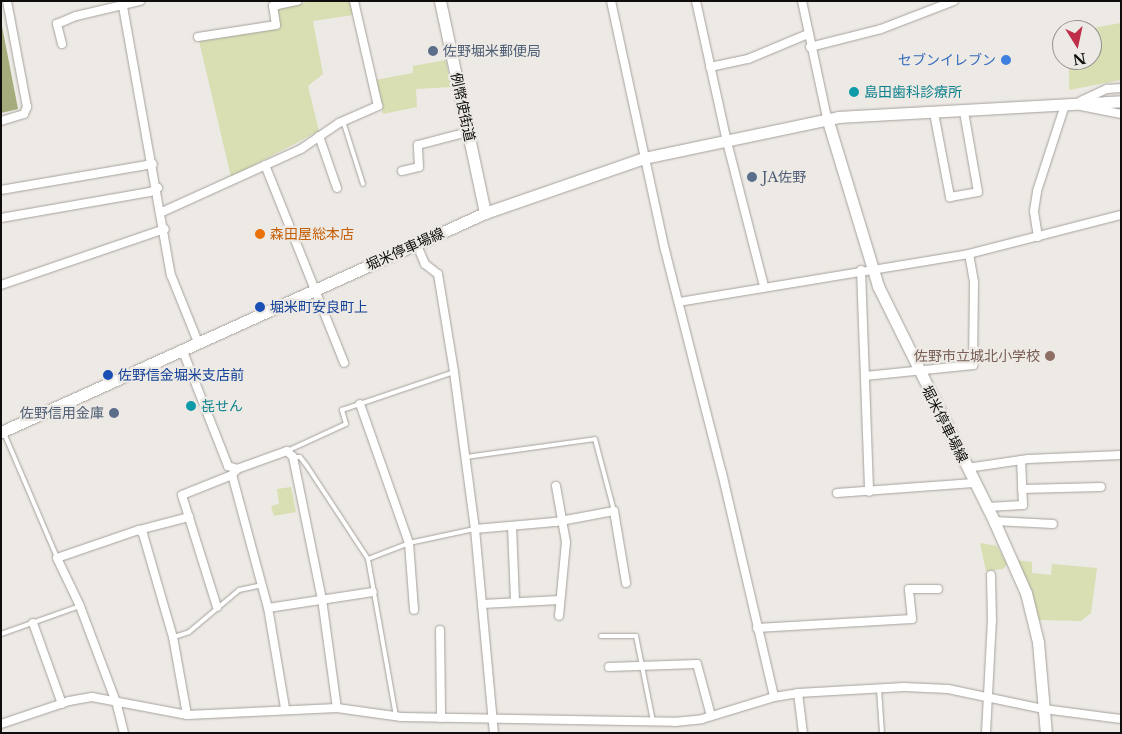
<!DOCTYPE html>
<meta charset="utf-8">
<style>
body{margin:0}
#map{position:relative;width:1122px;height:734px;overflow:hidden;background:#ede9e4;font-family:"Libre Baskerville","Noto Sans JP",serif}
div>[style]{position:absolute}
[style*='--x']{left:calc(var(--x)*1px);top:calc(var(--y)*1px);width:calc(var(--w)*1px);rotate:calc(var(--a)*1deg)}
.green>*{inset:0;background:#d9deb3}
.forest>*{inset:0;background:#a6ab7c}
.roads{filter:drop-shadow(0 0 1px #a5a19c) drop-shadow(0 0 1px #a5a19c)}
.lane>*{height:4px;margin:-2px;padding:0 2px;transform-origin:2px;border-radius:2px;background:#fff}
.street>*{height:8px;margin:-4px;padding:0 4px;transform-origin:4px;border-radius:4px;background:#fff}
.secondary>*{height:11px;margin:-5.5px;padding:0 5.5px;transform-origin:5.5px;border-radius:5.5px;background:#fff}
.dots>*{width:14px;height:14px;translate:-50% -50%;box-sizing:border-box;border:2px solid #ede9e4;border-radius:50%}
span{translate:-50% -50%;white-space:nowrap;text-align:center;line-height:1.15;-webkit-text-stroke:4.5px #ede9e4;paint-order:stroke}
.service-label{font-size:14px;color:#4e5e75}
.left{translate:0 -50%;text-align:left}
.right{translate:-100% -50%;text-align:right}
.shop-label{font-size:14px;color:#366cbe}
.culture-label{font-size:14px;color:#0d838f}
.street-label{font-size:14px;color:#0f0e0c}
.food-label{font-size:14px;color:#c56008}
.transit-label{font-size:14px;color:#164399}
.education-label{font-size:14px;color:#785e54}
.frame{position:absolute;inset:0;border:2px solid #0f0e0c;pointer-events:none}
.north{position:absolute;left:1052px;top:20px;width:50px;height:50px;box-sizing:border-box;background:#ede9e4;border:1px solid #94918e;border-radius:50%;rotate:170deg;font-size:14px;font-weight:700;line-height:20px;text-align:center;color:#0f0e0c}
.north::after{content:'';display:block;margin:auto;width:18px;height:22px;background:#bf2f49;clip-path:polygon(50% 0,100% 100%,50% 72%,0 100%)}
</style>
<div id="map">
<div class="green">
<i style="clip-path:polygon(313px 1px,351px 1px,353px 15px,313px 21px,323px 74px,308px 86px,319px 131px,231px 177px,199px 41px,279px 27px,277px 8px)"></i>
<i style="clip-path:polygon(1121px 23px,1121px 80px,1069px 90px,1069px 60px,1092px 60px,1092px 30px,1082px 30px)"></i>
<i style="clip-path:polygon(446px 60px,451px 87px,416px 89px,417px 107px,383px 114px,375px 80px,413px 73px,413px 66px)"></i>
<i style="clip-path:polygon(291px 487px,296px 512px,274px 516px,271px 506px,279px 504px,277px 489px)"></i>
<i style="clip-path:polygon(980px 543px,997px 546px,1007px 564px,1003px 569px,986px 571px)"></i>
<i style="clip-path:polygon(1015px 560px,1032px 562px,1032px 573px,1051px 575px,1052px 564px,1097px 568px,1091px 613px,1081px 621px,1039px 620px)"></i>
</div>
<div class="forest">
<i style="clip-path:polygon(1px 21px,18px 109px,1px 113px)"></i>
</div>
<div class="roads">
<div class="lane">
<i style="--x:343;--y:121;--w:66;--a:72.4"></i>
<i style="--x:4;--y:433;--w:135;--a:66.9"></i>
<i style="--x:287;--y:451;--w:65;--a:-24.6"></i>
<i style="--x:346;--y:424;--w:15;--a:-106"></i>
<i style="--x:342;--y:410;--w:118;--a:-18.7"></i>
<i style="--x:293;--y:457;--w:7;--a:0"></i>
<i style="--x:300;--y:457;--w:11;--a:52"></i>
<i style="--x:307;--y:466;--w:111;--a:56.7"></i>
<i style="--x:368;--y:559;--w:159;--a:79.9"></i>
<i style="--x:466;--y:457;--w:130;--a:-7.9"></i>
<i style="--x:595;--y:439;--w:74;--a:75.2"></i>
<i style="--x:368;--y:559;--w:44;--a:-21.3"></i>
<i style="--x:409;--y:543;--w:67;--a:-12"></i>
<i style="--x:1;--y:634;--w:84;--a:-19.5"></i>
<i style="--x:601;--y:636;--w:35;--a:0"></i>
<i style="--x:636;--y:636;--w:87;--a:78.7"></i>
<i style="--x:174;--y:637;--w:16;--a:-18"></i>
<i style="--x:189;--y:632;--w:65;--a:-40"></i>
<i style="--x:239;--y:590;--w:24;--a:-12"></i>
<i style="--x:879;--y:689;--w:44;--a:86.1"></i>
</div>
<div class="street">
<i style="--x:122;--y:1;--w:278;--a:79.9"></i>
<i style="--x:171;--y:275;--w:72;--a:68.1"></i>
<i style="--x:611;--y:1;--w:255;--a:77.8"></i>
<i style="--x:665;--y:250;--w:230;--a:75.7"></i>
<i style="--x:722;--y:473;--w:230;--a:76.9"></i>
<i style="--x:696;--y:1;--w:140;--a:77.6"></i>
<i style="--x:726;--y:138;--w:153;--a:75.6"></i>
<i style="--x:802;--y:1;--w:120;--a:77.9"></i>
<i style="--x:198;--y:37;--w:79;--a:-8.7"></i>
<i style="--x:276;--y:25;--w:19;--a:-99"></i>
<i style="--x:273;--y:6;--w:25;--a:-12"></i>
<i style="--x:62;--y:44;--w:21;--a:-104"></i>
<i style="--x:57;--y:24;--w:21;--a:-23"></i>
<i style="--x:76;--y:16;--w:66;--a:-13.2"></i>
<i style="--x:810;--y:47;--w:73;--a:-14.2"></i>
<i style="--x:881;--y:29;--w:78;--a:-21"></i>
<i style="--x:710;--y:67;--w:39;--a:-12"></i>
<i style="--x:748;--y:59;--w:65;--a:-22.6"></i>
<i style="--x:1081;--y:101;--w:29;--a:-25"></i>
<i style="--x:1107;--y:89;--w:14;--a:-4"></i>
<i style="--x:1081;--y:106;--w:41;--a:11.3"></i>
<i style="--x:934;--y:113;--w:86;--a:79.2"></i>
<i style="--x:950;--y:197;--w:28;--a:-10"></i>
<i style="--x:978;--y:192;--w:81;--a:-99.9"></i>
<i style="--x:1;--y:121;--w:24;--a:-17"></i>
<i style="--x:24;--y:114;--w:8;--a:-67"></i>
<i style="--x:27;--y:107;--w:108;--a:-100.7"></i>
<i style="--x:319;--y:136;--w:55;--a:70.9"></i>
<i style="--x:265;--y:165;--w:213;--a:68.2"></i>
<i style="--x:402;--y:171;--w:17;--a:-13"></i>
<i style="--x:419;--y:167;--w:22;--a:-93"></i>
<i style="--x:418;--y:145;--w:52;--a:-14.6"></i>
<i style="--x:1;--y:190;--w:154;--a:-9.7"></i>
<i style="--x:162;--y:212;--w:153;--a:-24.4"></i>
<i style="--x:301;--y:149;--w:46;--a:-34.4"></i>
<i style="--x:339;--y:123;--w:43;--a:-23.6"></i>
<i style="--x:378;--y:106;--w:108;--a:-102.9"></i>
<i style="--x:1;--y:218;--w:151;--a:-9.9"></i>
<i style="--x:150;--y:192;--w:9;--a:-27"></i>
<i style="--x:1038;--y:237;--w:26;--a:-99"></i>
<i style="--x:1034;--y:211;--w:20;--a:-81"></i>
<i style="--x:1037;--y:191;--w:90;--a:-72"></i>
<i style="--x:416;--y:243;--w:23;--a:67"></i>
<i style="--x:425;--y:264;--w:16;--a:38"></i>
<i style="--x:438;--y:274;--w:99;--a:80.7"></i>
<i style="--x:454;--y:372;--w:158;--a:82.4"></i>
<i style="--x:475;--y:529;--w:205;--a:84.7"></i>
<i style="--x:861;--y:270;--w:222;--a:87.9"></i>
<i style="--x:1;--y:285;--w:173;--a:-18.9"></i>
<i style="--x:679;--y:302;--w:294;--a:-9.4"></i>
<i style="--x:969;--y:254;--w:157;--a:-14.4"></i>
<i style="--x:182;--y:349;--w:126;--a:68.5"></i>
<i style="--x:228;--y:466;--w:9;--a:18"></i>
<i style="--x:865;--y:376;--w:109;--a:-5.8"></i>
<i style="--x:973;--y:365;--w:83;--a:-89.3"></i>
<i style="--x:974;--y:282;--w:28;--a:-100"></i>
<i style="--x:360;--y:404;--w:147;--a:70.6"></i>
<i style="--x:409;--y:543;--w:67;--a:85.7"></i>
<i style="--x:967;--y:468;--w:62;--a:-8.4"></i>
<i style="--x:1028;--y:459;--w:93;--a:-2.5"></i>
<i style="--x:556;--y:486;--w:57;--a:79.9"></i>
<i style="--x:566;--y:542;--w:74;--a:95.4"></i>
<i style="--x:1022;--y:489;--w:79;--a:-1.5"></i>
<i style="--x:837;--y:493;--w:137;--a:-4.2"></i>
<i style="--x:987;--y:507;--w:36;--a:-3"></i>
<i style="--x:1023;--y:505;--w:45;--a:-92.5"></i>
<i style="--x:994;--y:521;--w:59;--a:2.9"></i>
<i style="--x:512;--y:526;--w:76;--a:87.7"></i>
<i style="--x:475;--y:529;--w:80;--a:-5"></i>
<i style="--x:555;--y:522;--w:60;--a:-10.6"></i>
<i style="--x:614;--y:511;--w:73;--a:80.5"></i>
<i style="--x:139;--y:530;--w:52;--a:-14.6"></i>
<i style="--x:482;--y:604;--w:78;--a:-2.9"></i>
<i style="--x:217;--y:607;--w:117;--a:-107.4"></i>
<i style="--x:182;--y:495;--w:54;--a:-21.8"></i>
<i style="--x:268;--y:608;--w:106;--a:-8.7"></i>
<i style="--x:33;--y:623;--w:86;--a:70.3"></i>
<i style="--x:757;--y:628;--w:155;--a:-3.3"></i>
<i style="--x:912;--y:619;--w:30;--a:-96"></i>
<i style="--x:909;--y:589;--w:29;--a:0"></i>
<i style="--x:440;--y:630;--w:88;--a:89.3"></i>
<i style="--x:609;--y:667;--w:88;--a:-2"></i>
<i style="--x:697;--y:664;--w:54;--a:74.9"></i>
<i style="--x:798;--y:693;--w:40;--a:82.9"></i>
<i style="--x:285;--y:708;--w:101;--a:-99.6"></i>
<i style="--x:268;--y:608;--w:138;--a:-105.1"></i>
<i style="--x:232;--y:475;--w:8;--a:-50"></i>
<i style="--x:237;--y:469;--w:53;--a:-19.8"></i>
<i style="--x:287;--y:451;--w:8;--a:45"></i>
<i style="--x:293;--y:457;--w:145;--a:78.5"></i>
<i style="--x:322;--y:599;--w:110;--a:82.2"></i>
<i style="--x:1;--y:724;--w:72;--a:-18.7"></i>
<i style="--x:69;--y:701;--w:23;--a:-10"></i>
<i style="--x:92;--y:697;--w:97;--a:10.7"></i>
<i style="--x:187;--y:715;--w:150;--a:-2.7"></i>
<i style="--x:337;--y:708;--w:65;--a:8"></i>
<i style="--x:401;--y:717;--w:274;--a:1"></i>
<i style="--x:675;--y:722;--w:27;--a:-6"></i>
<i style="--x:702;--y:719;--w:75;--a:-17"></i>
<i style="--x:774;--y:697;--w:24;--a:-9"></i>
<i style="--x:798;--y:693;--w:106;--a:-3.2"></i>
<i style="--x:904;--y:687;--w:44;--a:2.6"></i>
<i style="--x:948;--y:689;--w:98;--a:11.8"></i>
<i style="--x:1044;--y:709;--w:78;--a:7.4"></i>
<i style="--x:124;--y:733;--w:32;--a:-104"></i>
<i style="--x:116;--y:702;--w:103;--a:-110.6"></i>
<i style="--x:80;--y:606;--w:53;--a:-115.6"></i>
<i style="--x:57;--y:558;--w:87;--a:-18.9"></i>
<i style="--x:139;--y:530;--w:6;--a:45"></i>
<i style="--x:143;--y:534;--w:107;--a:73.8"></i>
<i style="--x:173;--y:637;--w:79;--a:79.8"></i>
<i style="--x:986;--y:733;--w:113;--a:-87"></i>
<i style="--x:992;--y:620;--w:45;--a:-91.3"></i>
</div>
<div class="secondary">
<i style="--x:440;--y:1;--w:217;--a:78"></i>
<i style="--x:827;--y:118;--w:176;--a:73.1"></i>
<i style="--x:878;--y:286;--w:262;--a:63.7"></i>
<i style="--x:994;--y:521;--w:79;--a:66"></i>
<i style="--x:1026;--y:593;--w:50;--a:76.2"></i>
<i style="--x:1038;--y:642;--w:91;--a:85"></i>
<i style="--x:1;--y:432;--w:531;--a:-24.35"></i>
<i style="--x:485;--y:213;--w:168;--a:-19.1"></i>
<i style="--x:644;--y:158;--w:198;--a:-11.9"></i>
<i style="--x:838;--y:117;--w:283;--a:-3.2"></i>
</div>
</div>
<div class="dots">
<i style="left:433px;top:51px;background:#5c6f8a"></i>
<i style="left:1006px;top:60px;background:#3f7fe0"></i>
<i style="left:854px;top:92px;background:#0f9aa8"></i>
<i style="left:752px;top:177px;background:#5c6f8a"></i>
<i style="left:260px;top:234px;background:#e8710a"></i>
<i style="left:260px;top:307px;background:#1a4fb4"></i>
<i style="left:1050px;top:356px;background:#8d6e63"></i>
<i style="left:108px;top:375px;background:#1a4fb4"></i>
<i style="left:191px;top:406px;background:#0f9aa8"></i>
<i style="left:114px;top:413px;background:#5c6f8a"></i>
</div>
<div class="service-label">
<span class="left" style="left:443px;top:51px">佐野堀米郵便局</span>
<span class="left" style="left:762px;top:177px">JA佐野</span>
<span class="right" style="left:104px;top:413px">佐野信用金庫</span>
</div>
<div class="shop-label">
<span class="right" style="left:996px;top:60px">セブンイレブン</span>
</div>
<div class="culture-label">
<span class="left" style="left:864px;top:92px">島田歯科診療所</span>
<span class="left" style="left:201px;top:406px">㐂せん</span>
</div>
<div class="street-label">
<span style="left:463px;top:107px;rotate:78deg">例幣使街道</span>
<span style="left:405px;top:249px;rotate:-24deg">堀米停車場線</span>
<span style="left:945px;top:424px;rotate:63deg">堀米停車場線</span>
</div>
<div class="food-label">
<span class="left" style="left:270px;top:234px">森田屋総本店</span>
</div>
<div class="transit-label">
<span class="left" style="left:270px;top:307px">堀米町安良町上</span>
<span class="left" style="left:118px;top:375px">佐野信金堀米支店前</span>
</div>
<div class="education-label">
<span class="right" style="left:1040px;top:356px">佐野市立城北小学校</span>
</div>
<div class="frame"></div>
<div class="north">N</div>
</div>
